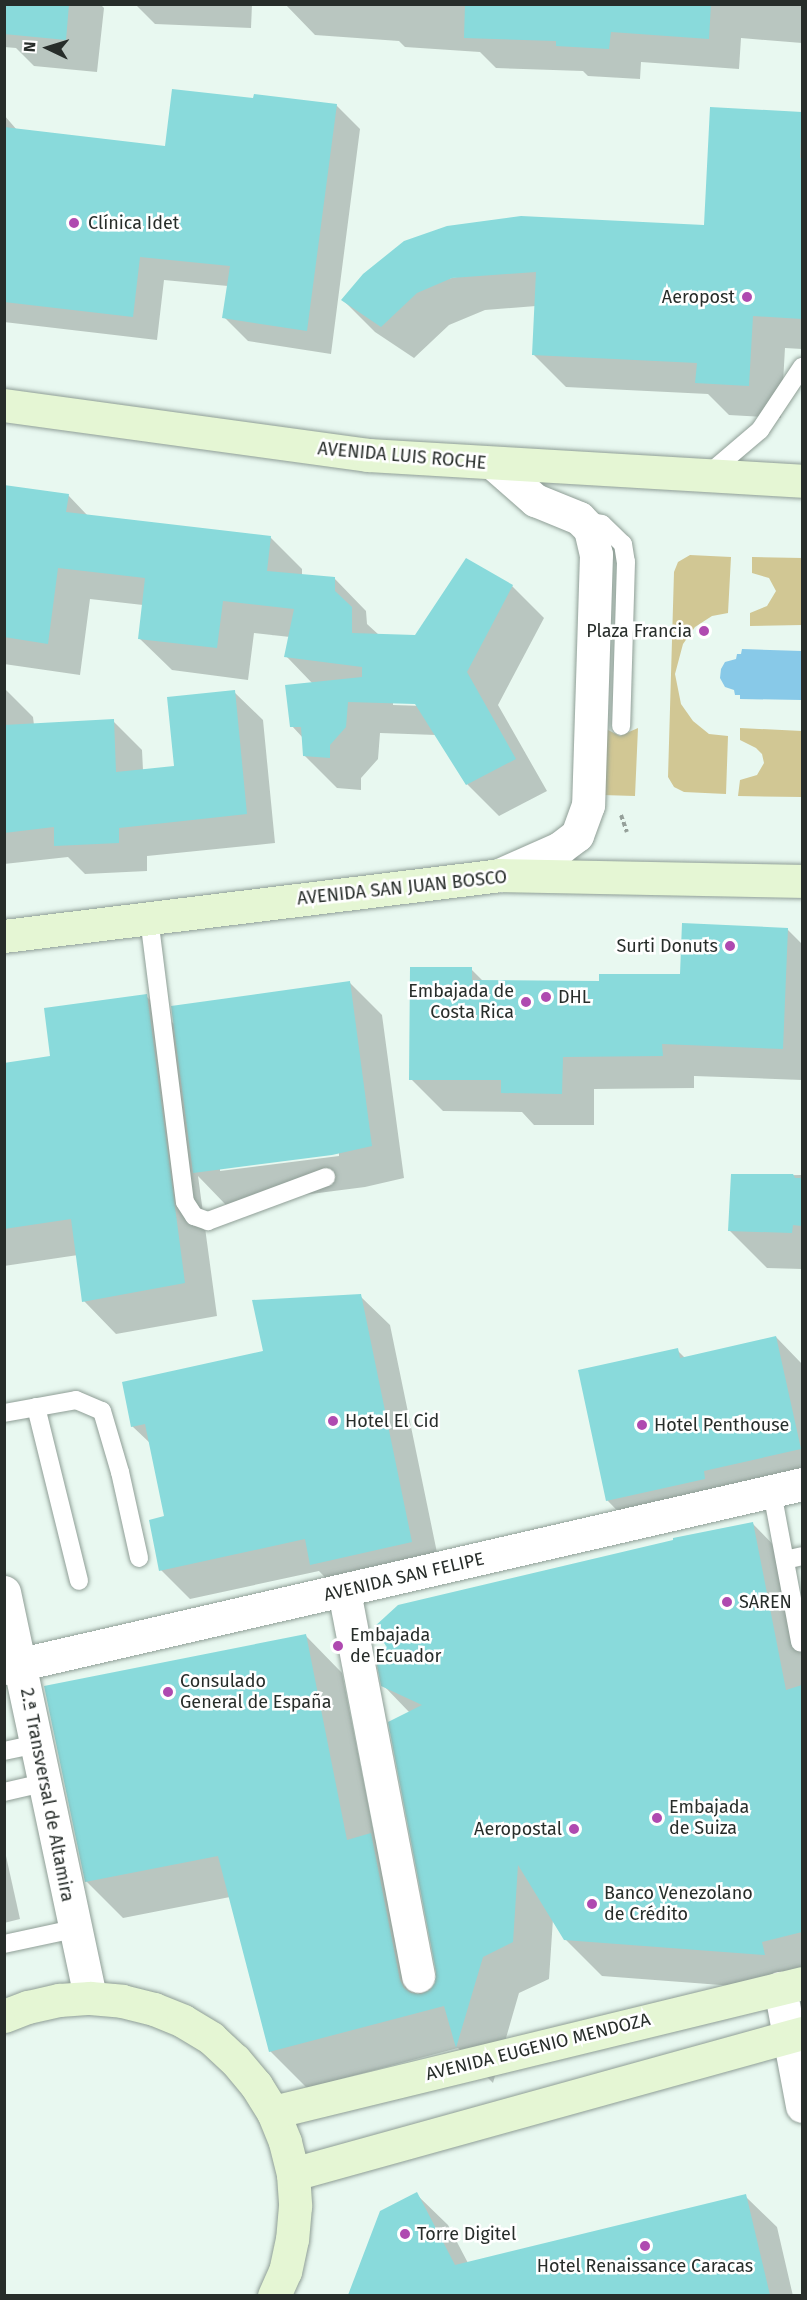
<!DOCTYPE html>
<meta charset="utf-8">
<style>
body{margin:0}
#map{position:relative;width:807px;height:2300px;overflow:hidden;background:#e8f8f0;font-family:"Fira Sans",sans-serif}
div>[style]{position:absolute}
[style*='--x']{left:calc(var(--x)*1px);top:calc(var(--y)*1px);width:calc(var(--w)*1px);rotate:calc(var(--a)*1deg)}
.green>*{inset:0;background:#d1c794}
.water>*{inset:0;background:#88c9e8}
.shadow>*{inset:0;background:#0003}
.building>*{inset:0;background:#89dadb}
.path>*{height:4px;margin-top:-2px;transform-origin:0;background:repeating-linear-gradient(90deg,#95a09a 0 4.5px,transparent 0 7.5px)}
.roads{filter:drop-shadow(0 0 2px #8f9e96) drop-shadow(0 0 2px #8f9e96)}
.lane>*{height:18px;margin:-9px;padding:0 9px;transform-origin:9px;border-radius:9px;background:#fff}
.street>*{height:33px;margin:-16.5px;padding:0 16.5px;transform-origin:16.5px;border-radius:16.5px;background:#fff}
.secondary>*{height:33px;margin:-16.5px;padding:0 16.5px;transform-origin:16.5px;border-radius:16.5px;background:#e5f6d4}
.dots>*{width:16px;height:16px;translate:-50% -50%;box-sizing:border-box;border:3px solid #fff;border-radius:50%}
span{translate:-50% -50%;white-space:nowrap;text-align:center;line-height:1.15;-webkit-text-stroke:5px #fff;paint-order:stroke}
.poi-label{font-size:18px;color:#272d2a}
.left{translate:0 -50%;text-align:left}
.right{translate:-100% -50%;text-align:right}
.street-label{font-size:18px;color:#272d2a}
.frame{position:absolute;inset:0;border:6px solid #272d2a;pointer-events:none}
.north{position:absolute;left:18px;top:18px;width:60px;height:60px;-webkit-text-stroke:4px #fff;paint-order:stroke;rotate:274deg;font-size:16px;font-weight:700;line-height:24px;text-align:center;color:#272d2a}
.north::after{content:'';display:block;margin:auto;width:21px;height:27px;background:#272d2a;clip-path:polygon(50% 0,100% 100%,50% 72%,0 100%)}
</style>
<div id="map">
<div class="green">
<i style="clip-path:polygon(690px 555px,731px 557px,728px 613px,712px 616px,695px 627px,683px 644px,675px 674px,681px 704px,693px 721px,709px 734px,728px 736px,726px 794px,684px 792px,674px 787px,668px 777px,674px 572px,678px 562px)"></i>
<i style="clip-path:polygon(752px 557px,802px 558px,802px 625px,750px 626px,750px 613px,767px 606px,776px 591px,769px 578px,752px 573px)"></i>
<i style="clip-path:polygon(604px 728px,620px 736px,638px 728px,635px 796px,602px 795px)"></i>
<i style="clip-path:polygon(740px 728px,802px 731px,802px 797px,738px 796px,740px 780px,757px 775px,764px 763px,762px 754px,756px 748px,740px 740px)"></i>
</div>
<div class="water">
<i style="clip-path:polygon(742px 649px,802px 651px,802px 700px,740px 699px,740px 695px,735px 695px,734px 690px,725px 687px,720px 678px,721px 669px,725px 662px,736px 659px,737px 654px,741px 654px)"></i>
</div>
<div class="shadow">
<i style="clip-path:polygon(4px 4px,100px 4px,104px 8px,97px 72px,34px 66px,16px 48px,4px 47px)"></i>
<i style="clip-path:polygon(135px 4px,252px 4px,251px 28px,155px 24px)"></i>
<i style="clip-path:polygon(285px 4px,802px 4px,802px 43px,741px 38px,739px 69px,641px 62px,640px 79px,588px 76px,583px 71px,496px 68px,480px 52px,405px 47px,399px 41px,315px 35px)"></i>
<i style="clip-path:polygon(336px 105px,360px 129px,331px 354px,248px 341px,224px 317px,228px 286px,164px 280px,157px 340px,4px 322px,4px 115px,17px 130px,166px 147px)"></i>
<i style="clip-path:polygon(802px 114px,802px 349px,785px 348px,781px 418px,729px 415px,708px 394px,566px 387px,534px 355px,536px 306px,485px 310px,449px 325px,414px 358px,375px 332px,343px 300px,705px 227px)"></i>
<i style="clip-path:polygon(evenodd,4px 486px,68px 495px,88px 516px,270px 537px,302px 569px,302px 575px,334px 578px,366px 611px,367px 624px,379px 635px,416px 637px,512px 586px,544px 618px,498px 705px,547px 791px,499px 816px,467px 784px,436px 735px,380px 733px,378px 759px,361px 778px,361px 790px,337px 788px,304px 755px,303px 738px,292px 726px,313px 684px,286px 656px,290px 637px,254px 633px,248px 680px,172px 670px,139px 638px,143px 605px,90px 599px,80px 675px,4px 664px,4px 486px,393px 702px,423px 703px,423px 706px,393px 705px,393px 702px)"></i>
<i style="clip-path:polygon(4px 688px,33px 717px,34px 725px,113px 721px,142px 750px,143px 770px,175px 767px,234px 692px,263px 720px,275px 843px,147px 856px,147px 871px,85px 874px,68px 857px,4px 864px)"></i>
<i style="clip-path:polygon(787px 929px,802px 944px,802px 1080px,694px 1076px,694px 1088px,594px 1089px,594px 1125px,534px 1125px,522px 1112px,443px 1111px,411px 1079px,471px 969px,484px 982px,601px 982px,682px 975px)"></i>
<i style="clip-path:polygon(evenodd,350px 983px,382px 1015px,404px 1178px,365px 1187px,226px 1205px,198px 1176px,217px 1316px,116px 1334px,84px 1301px,78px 1255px,4px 1266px,4px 1064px,52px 1057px,146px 996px,175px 1025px,350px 983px,339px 1153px,339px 1156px,220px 1171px,220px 1168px,339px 1153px)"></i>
<i style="clip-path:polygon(802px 1175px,802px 1269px,767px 1268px,730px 1231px,732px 1176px)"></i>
<i style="clip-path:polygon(360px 1296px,390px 1325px,441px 1572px,341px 1594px,319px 1571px,190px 1599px,161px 1570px,166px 1517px,151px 1444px,132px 1426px)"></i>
<i style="clip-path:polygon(776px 1337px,802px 1364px,802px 1488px,639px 1533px,607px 1500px,677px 1350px,685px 1358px)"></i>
<i style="clip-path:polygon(753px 1524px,789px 1561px,802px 1629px,801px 1991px,602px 1976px,565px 1939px,553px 1919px,549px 1979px,519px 1993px,493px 2083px,458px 2048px,307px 2088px,270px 2051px,230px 1897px,123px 1918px,86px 1881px,306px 1636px,342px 1673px,375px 1839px,408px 1871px,431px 1992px,437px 1982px,410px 1713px,383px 1685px)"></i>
<i style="clip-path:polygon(4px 1847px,20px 1919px,4px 1923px)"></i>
<i style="clip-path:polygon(416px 2194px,448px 2225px,468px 2263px,745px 2196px,777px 2227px,793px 2296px,349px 2296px,381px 2212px)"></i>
</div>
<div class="building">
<i style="clip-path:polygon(4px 4px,69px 4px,66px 40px,4px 34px)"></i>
<i style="clip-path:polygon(465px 4px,711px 4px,709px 39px,611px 32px,609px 49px,556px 46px,556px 41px,464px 38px)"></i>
<i style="clip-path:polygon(172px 89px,253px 98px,254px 94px,337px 104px,307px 331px,222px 318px,230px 266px,140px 257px,133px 317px,4px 302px,4px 127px,165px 146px)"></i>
<i style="clip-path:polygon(710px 107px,802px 112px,800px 158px,802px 158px,802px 319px,753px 316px,749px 386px,695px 383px,697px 363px,532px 355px,536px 272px,452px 278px,417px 293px,381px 327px,341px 300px,363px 274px,404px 241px,447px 226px,521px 216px,704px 225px)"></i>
<i style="clip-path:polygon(4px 485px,69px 494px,66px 512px,271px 536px,267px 571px,335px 577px,335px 591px,352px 607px,352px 633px,415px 635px,466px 558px,513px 585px,467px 672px,516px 759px,466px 785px,415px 704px,348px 702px,346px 727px,330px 745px,330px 758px,303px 756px,301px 727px,290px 727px,285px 685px,362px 677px,362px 667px,284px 657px,294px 609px,223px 601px,217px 648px,138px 639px,145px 578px,58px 568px,48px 644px,4px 637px)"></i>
<i style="clip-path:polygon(235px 690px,247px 814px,119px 828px,119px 843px,54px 846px,54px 827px,4px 833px,4px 725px,114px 719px,116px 772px,174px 766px,167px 697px)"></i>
<i style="clip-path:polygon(682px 923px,788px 928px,783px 1049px,662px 1044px,663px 1056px,563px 1057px,562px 1094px,501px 1093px,501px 1080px,409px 1080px,410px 967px,472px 967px,472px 980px,599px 981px,599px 974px,680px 974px)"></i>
<i style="clip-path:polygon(350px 981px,372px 1146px,332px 1155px,193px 1173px,171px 1006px)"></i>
<i style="clip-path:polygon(147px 994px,185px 1283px,82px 1302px,71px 1219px,4px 1229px,4px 1063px,50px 1056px,44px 1008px)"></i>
<i style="clip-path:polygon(731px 1174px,793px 1174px,795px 1178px,802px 1178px,802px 1226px,793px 1225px,792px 1233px,728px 1231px)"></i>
<i style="clip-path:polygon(361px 1294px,412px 1542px,310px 1565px,305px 1539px,159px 1571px,149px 1520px,164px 1516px,145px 1424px,131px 1427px,122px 1382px,263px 1351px,252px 1300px)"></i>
<i style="clip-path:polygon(776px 1336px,801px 1449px,704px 1471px,705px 1479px,606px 1501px,578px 1370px,678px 1348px,680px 1358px)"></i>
<i style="clip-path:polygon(753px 1522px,786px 1690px,802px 1685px,802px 1932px,762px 1942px,765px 1955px,564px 1940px,518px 1865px,513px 1942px,483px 1957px,456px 2048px,444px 2006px,269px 2052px,218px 1856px,85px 1882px,44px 1686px,306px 1634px,347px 1840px,371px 1833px,400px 1980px,404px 1988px,411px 1993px,421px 1994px,430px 1990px,435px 1983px,436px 1972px,388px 1722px,422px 1705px,381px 1686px,376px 1660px,386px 1646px,374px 1627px,398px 1605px,673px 1540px,673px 1538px)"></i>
<i style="clip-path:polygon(417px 2192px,455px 2265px,746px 2194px,770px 2295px,348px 2295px,380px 2211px)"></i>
</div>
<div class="path">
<i style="--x:621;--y:815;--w:18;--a:71"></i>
</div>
<div class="roads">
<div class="lane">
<i style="--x:706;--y:473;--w:8;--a:-23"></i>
<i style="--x:713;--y:470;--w:62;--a:-40.4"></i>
<i style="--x:760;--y:430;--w:76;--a:-56.3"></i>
<i style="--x:584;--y:521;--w:18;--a:9"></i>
<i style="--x:602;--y:524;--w:29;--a:44"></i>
<i style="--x:623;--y:544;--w:18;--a:81"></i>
<i style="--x:626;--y:562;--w:164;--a:91.7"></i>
<i style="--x:149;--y:918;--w:286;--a:82.8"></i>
<i style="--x:185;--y:1202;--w:17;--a:57"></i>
<i style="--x:194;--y:1216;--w:15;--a:20"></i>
<i style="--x:208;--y:1221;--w:126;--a:-20.4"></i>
<i style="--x:36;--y:1407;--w:179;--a:76.1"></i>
<i style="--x:4;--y:1413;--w:73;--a:-10.2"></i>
<i style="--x:76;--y:1400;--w:28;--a:23"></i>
<i style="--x:102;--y:1411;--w:64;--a:73.6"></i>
<i style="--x:120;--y:1472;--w:88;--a:77.5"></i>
<i style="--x:772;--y:1492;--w:153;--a:79.4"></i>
<i style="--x:785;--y:1560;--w:17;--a:-13"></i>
<i style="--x:4;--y:1751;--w:33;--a:-12"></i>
<i style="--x:4;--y:1792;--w:40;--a:-13"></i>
<i style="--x:4;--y:1944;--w:72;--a:-12.1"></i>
</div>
<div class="street">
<i style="--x:494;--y:464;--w:55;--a:41.3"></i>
<i style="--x:535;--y:500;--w:48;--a:22.2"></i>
<i style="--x:579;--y:518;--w:16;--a:45"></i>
<i style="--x:590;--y:529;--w:26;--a:77"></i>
<i style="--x:596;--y:554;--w:251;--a:91.8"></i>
<i style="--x:588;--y:805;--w:32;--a:110"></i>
<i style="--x:577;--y:835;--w:21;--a:143"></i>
<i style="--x:560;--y:848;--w:67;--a:156.1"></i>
<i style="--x:344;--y:1591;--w:392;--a:79.1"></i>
<i style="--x:4;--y:1592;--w:415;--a:78"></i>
<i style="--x:4;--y:1668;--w:819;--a:-12.98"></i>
<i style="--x:780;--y:1988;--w:120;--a:79.4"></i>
</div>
<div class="secondary">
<i style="--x:4;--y:405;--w:367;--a:7.8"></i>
<i style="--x:368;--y:455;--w:435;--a:3.4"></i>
<i style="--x:4;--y:936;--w:499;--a:-7"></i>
<i style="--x:499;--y:875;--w:303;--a:1.1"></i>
<i style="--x:4;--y:2016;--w:26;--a:-21"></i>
<i style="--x:28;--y:2007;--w:32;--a:-13"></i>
<i style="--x:59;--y:2000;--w:31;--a:-4"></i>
<i style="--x:90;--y:1998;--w:32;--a:5"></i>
<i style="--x:122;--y:2001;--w:33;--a:14"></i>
<i style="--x:154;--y:2009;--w:31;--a:22"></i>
<i style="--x:183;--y:2021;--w:33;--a:31"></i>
<i style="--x:211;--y:2038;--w:33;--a:43"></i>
<i style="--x:235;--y:2060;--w:33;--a:50"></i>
<i style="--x:256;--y:2085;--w:32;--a:58"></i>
<i style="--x:273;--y:2112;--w:32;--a:68"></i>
<i style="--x:285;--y:2142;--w:33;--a:76"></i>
<i style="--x:293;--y:2174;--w:32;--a:86"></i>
<i style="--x:295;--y:2206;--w:33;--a:95"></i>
<i style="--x:292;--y:2239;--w:33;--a:102"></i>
<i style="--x:285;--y:2271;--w:27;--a:114"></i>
<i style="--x:273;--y:2112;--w:545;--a:-13.7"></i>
<i style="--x:293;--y:2174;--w:528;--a:-15.48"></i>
</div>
</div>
<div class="dots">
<i style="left:74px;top:223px;background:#af4ab0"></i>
<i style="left:747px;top:297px;background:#af4ab0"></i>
<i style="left:704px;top:631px;background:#af4ab0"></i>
<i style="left:730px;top:946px;background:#af4ab0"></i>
<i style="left:546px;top:997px;background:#af4ab0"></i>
<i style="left:526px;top:1002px;background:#af4ab0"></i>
<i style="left:333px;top:1421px;background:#af4ab0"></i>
<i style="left:642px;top:1425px;background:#af4ab0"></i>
<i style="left:727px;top:1602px;background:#af4ab0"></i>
<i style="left:338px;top:1646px;background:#af4ab0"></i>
<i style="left:168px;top:1692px;background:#af4ab0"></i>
<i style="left:657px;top:1818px;background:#af4ab0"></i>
<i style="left:574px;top:1829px;background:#af4ab0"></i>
<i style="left:592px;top:1904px;background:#af4ab0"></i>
<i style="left:405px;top:2234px;background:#af4ab0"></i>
<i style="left:645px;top:2246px;background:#af4ab0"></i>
</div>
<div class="poi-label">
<span class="left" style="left:88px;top:223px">Clínica Idet</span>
<span class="right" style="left:735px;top:297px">Aeropost</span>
<span class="right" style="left:692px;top:631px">Plaza Francia</span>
<span class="right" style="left:718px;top:946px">Surti Donuts</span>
<span class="right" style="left:514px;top:1002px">Embajada de<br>Costa Rica</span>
<span class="left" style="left:558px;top:997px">DHL</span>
<span class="left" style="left:345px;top:1421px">Hotel El Cid</span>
<span class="left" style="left:654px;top:1425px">Hotel Penthouse</span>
<span class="left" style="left:739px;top:1602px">SAREN</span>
<span class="left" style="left:350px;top:1646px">Embajada<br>de Ecuador</span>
<span class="left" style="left:180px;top:1692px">Consulado<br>General de España</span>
<span class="left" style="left:669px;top:1818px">Embajada<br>de Suiza</span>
<span class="right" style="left:562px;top:1829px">Aeropostal</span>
<span class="left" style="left:604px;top:1904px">Banco Venezolano<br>de Crédito</span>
<span class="left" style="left:417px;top:2234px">Torre Digitel</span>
<span style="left:645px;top:2266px">Hotel Renaissance Caracas</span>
</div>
<div class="street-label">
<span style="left:402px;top:456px;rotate:5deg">AVENIDA LUIS ROCHE</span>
<span style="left:402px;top:888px;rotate:-6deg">AVENIDA SAN JUAN BOSCO</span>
<span style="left:404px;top:1577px;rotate:-13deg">AVENIDA SAN FELIPE</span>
<span style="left:47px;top:1795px;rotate:79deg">2.ª Transversal de Altamira</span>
<span style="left:538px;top:2047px;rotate:-14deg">AVENIDA EUGENIO MENDOZA</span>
</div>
<div class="frame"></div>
<div class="north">N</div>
</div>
